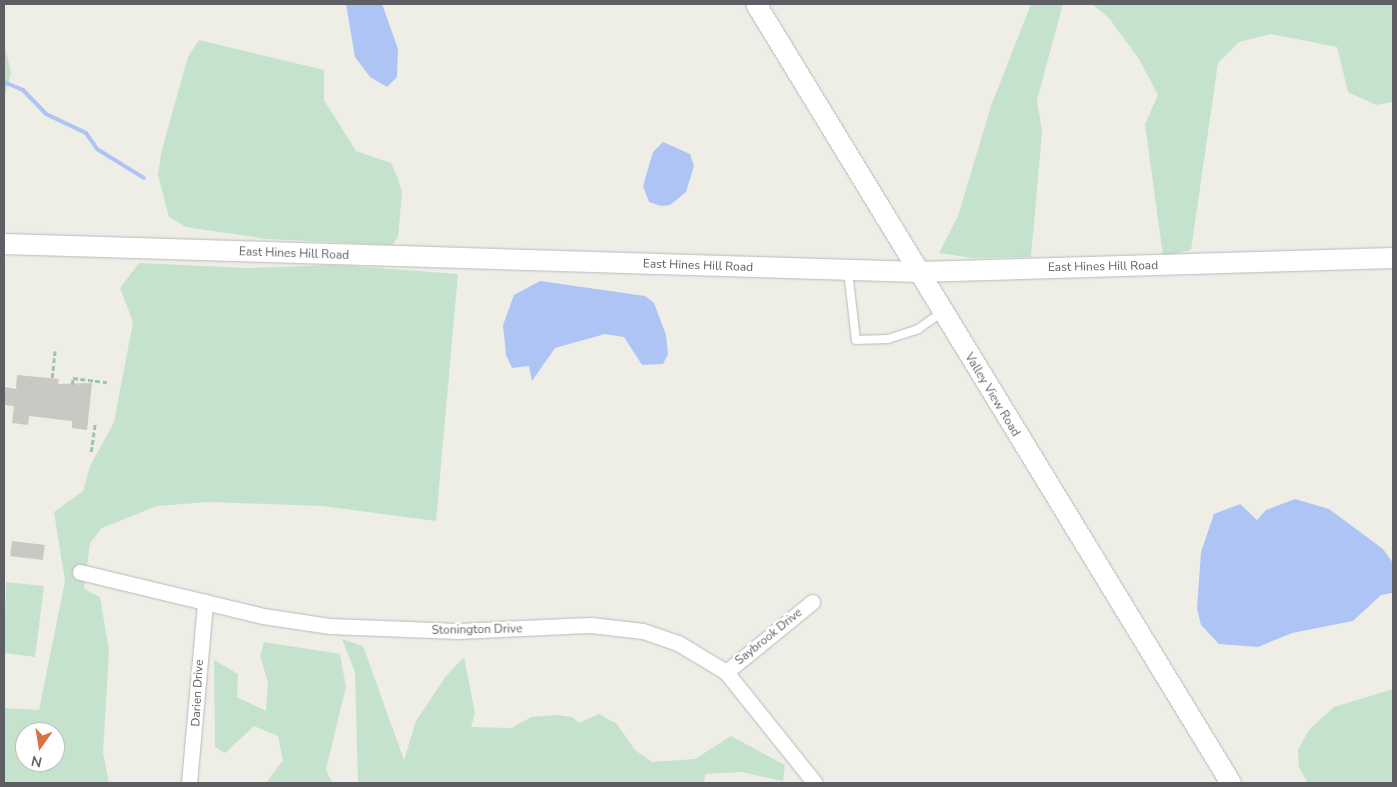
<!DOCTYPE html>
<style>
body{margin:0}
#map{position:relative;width:1397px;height:787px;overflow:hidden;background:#eeeee6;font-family:"Nunito Sans",sans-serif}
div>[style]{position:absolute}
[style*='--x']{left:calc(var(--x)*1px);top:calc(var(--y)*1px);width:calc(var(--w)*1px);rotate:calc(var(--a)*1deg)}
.green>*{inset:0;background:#c5e2cc}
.water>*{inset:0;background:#aec4f5}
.stream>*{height:4px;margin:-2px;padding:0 2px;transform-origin:2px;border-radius:2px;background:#aec4f5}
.building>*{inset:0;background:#c9c8c2;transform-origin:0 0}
.path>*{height:2.5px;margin-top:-1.25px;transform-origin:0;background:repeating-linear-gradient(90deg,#9ec3b1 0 5px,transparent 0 7.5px)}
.roads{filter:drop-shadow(0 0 1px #b8b9be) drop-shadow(0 0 1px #b8b9be)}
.lane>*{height:8px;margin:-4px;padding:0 4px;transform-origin:4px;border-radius:4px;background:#fff}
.street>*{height:15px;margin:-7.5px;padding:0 7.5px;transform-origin:7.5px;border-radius:7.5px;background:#fff}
.secondary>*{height:20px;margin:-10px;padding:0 10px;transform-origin:10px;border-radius:10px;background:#fff}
span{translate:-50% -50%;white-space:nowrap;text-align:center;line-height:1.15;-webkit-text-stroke:4.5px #fff;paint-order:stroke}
.street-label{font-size:12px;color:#5d5f64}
.frame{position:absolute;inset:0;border:5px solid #5d5f64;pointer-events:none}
.north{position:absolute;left:15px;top:722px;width:50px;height:50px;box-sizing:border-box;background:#fff;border:1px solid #bebfc1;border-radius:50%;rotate:193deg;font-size:14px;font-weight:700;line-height:20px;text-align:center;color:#5d5f64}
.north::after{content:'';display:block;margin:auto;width:18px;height:22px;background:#d67343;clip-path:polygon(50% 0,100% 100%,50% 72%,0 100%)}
</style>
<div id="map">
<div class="green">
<i style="clip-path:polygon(1031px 4px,1063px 4px,1037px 100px,1042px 132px,1031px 257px,973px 258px,939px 253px,958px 216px,991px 106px)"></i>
<i style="clip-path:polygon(1092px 4px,1393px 4px,1393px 102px,1376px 105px,1348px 92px,1337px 47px,1271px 34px,1239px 42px,1218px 63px,1191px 250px,1163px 256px,1145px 124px,1158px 95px,1139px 59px,1109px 18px)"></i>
<i style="clip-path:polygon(199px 40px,324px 70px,324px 100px,356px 151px,391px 163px,397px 176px,402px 192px,398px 237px,392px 245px,267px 239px,186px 227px,169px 217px,158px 175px,161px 153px,188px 57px)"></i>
<i style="clip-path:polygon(4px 43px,11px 73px,4px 100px)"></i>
<i style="clip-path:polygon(evenodd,139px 263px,246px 268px,337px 265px,458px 274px,436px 521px,322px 506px,209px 502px,157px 506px,102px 528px,90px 543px,84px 589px,100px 597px,109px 651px,103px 752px,109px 783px,4px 783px,4px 708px,39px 710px,65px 581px,54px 512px,83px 491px,90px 466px,114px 422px,133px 322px,120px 288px,139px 263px,25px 732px,55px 732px,55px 762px,25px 762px,25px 732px)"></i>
<i style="clip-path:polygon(6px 582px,44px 586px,35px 657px,4px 653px)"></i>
<i style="clip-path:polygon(342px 639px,363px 646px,404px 760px,416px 721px,446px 676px,464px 657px,475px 713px,471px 727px,512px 728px,531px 717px,557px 715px,572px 717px,579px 723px,599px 714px,617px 724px,635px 750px,652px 762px,695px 759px,731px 736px,785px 765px,783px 781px,741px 772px,705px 774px,704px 783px,358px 783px,355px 672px)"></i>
<i style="clip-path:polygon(264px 642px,340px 654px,346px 687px,326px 769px,332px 783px,266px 783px,283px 760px,278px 736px,254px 726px,225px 753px,215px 747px,214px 660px,238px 674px,237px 697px,266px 711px,268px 682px,260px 656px)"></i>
<i style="clip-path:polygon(1393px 689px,1393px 783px,1308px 783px,1299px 767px,1298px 750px,1309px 730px,1334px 707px)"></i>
</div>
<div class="water">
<i style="clip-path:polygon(346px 4px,382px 4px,398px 49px,397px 77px,387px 87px,370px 77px,355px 57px)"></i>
<i style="clip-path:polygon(663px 142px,690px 154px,694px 166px,686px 192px,670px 205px,661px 206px,649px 202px,643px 186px,653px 152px)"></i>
<i style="clip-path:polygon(540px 281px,645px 296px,654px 303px,666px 335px,668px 354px,663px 364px,642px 365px,624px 337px,605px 334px,555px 348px,532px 381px,529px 366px,512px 368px,506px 355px,503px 325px,514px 295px)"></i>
<i style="clip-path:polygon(1295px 499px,1329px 509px,1383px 549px,1393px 563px,1392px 593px,1381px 595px,1353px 621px,1292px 633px,1258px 647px,1219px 644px,1201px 625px,1197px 609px,1201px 552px,1214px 514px,1240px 504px,1257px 520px,1266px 510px)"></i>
</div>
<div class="stream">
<i style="--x:4;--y:82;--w:21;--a:23"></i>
<i style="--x:23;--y:90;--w:33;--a:46"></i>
<i style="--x:46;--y:114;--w:44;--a:25.4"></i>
<i style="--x:86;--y:133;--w:19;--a:55"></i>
<i style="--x:97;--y:149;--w:55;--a:31.7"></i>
</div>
<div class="building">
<i style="clip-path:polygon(17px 375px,59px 379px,58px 384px,92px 383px,87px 430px,72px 428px,72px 421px,29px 416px,28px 425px,12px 423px,14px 406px,4px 405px,5px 387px,16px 389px)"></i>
<i style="left:12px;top:541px;width:33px;height:15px;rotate:7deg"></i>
</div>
<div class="path">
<i style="--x:52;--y:378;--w:27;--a:-84"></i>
<i style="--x:72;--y:385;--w:7;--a:-82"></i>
<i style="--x:73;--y:378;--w:34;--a:7"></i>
<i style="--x:91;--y:452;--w:28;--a:-82"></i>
</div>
<div class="roads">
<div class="lane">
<i style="--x:848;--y:271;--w:69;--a:83.4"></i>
<i style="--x:856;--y:340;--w:32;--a:-2"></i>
<i style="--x:888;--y:339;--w:32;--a:-18"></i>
<i style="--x:918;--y:329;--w:29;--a:-35"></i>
</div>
<div class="street">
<i style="--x:80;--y:572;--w:188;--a:13.5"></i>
<i style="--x:263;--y:616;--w:68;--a:8.5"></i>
<i style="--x:330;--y:626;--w:128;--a:2.2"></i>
<i style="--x:458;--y:631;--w:133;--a:-2.6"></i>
<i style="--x:591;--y:625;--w:52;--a:6.6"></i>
<i style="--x:643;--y:631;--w:37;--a:19"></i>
<i style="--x:678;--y:643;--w:56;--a:31.1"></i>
<i style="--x:726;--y:672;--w:142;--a:51.3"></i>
<i style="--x:726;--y:672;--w:111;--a:-39.1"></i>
<i style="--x:189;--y:783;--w:182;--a:-84.9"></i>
</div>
<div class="secondary">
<i style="--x:756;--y:4;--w:912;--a:58.63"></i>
<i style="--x:4;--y:244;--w:915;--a:1.75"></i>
<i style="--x:919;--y:272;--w:474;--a:-1.7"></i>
</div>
</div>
<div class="street-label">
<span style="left:294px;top:254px;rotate:2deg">East Hines Hill Road</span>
<span style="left:698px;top:266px;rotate:2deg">East Hines Hill Road</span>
<span style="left:1103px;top:267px;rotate:-1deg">East Hines Hill Road</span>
<span style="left:992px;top:395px;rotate:59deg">Valley View Road</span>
<span style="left:477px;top:630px;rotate:-1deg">Stonington Drive</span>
<span style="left:769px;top:637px;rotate:-39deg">Saybrook Drive</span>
<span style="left:198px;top:693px;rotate:-87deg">Darien Drive</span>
</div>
<div class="frame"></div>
<div class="north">N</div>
</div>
